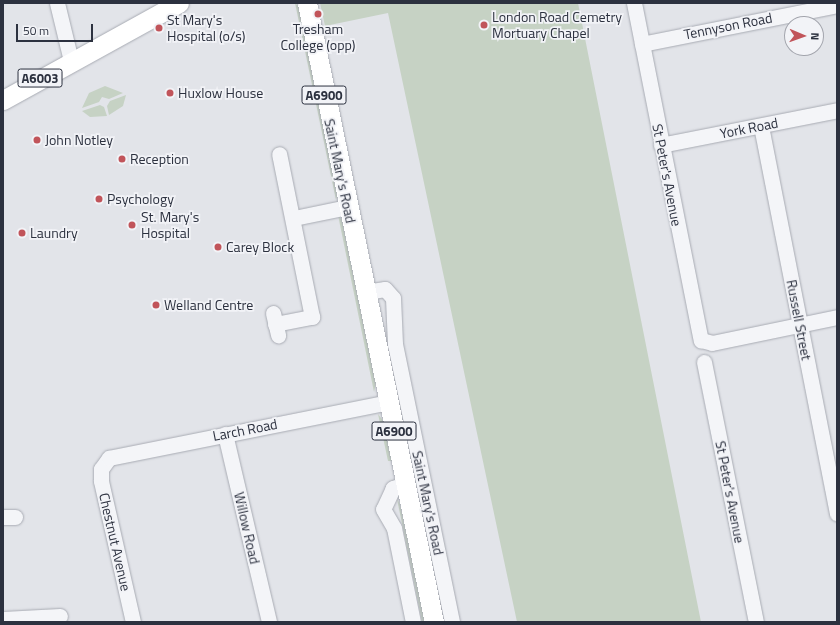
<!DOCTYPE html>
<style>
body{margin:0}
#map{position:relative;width:840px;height:625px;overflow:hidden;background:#e2e4e9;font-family:"Titillium Web",sans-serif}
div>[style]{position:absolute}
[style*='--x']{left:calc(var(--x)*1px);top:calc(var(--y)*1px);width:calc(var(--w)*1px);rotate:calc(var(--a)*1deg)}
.green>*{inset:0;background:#c6d2c4}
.roads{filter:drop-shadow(0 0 1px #a8abb3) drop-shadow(0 0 1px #a8abb3)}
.minor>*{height:15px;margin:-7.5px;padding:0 7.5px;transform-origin:7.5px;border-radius:7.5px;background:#f4f5f8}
.major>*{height:19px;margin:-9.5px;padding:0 9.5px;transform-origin:9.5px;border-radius:9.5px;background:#fff}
.dots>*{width:11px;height:11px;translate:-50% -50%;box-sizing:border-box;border:2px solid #f2f3f7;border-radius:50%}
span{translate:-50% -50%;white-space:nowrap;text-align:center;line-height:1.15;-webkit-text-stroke:3.5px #f2f3f7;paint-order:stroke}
.shield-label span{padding:1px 3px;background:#f2f3f7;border:1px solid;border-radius:3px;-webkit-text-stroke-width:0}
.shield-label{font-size:13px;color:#2c313f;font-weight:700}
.poi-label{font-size:14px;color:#2c313f}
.left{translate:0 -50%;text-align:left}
.street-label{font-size:14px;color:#2c313f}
.frame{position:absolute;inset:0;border:4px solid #2c313f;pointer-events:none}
.north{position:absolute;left:784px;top:16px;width:40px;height:40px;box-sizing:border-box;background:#f2f3f7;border:1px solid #a3a5ad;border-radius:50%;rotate:92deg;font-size:11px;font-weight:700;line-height:16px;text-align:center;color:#2c313f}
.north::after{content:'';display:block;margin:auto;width:14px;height:18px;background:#c1545a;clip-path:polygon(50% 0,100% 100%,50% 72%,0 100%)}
.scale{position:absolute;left:16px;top:24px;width:77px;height:18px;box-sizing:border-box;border:2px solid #2c313f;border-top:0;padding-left:5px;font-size:12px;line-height:14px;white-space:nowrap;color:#2c313f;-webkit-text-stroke:3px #f2f3f7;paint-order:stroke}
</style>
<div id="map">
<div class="green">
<i style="clip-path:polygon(295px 3px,299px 7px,337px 196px,336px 200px)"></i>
<i style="clip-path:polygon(320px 3px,578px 3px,701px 622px,517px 622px,388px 13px,325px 26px)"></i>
<i style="clip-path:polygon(105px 86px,123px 93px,109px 99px,102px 97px,99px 102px,82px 108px,89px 93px)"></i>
<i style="clip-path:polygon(126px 95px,123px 106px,109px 115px,107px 106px,110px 101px)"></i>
<i style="clip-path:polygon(100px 105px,104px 107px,107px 116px,90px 117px,82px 111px)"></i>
<i style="clip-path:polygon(338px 215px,342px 220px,376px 383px,374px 392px)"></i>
<i style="clip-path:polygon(378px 414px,384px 422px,392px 461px,388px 461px)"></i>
<i style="clip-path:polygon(397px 499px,400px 504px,425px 622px,422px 622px)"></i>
</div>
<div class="roads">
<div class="minor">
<i style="--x:57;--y:3;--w:60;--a:76.4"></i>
<i style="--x:634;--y:3;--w:344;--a:78.8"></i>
<i style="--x:701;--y:340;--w:11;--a:15"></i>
<i style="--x:712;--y:343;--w:128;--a:-11.7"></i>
<i style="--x:642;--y:44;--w:199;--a:-11.3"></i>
<i style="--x:761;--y:126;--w:395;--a:78.9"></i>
<i style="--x:661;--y:145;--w:179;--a:-11.2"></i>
<i style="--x:294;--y:218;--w:54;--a:-11.7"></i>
<i style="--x:366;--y:292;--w:19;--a:-9"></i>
<i style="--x:385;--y:289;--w:12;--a:48"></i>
<i style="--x:393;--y:298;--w:46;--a:87.5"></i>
<i style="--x:395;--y:344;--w:284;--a:78.4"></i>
<i style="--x:273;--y:313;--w:23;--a:77"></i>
<i style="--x:275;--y:324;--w:38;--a:-11"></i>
<i style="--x:312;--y:317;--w:166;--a:-101.4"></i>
<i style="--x:704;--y:362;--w:265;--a:78.7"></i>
<i style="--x:225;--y:434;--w:193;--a:76.8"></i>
<i style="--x:405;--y:484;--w:13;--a:162"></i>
<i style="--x:393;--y:488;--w:23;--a:115"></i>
<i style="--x:383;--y:509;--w:22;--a:60"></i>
<i style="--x:394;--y:528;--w:96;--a:78.6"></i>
<i style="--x:3;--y:517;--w:12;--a:0"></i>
<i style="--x:3;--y:619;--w:57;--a:-3"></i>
<i style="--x:133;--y:622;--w:145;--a:-102.8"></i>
<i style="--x:101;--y:481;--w:12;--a:-90"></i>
<i style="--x:101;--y:469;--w:14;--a:-54"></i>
<i style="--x:109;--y:458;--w:285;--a:-11.3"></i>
</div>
<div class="major">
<i style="--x:307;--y:3;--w:632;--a:78.41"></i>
<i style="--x:3;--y:100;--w:201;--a:-28.9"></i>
</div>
</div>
<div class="dots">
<i style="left:318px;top:14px;background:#c1545a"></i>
<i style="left:484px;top:25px;background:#c1545a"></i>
<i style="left:159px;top:28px;background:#c1545a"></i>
<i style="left:170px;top:93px;background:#c1545a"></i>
<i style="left:37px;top:140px;background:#c1545a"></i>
<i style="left:122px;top:159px;background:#c1545a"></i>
<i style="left:99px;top:199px;background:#c1545a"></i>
<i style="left:132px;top:225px;background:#c1545a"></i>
<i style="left:22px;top:233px;background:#c1545a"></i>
<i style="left:218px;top:247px;background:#c1545a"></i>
<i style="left:156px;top:305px;background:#c1545a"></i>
</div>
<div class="shield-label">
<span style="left:40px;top:78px">A6003</span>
<span style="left:324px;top:95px">A6900</span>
<span style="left:394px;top:431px">A6900</span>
</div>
<div class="poi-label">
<span class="left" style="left:492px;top:25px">London Road Cemetry<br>Mortuary Chapel</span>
<span class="left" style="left:167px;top:28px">St Mary's<br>Hospital (o/s)</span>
<span style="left:318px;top:37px">Tresham<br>College (opp)</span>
<span class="left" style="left:178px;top:93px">Huxlow House</span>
<span class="left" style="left:45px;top:140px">John Notley</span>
<span class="left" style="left:130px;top:159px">Reception</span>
<span class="left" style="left:107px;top:199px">Psychology</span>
<span class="left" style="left:141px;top:225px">St. Mary's<br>Hospital</span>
<span class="left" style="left:30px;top:233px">Laundry</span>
<span class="left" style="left:226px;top:247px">Carey Block</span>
<span class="left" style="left:164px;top:305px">Welland Centre</span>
</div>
<div class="street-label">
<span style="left:728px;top:26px;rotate:-11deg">Tennyson Road</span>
<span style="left:749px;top:128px;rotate:-11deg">York Road</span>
<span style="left:340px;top:171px;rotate:78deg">Saint Mary's Road</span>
<span style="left:667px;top:175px;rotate:79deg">St Peter's Avenue</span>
<span style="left:799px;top:320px;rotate:79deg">Russell Street</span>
<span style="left:245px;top:430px;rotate:-11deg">Larch Road</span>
<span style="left:730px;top:492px;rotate:79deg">St Peter's Avenue</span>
<span style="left:428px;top:503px;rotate:78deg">Saint Mary's Road</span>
<span style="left:247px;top:528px;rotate:77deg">Willow Road</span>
<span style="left:115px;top:542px;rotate:77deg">Chestnut Avenue</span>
</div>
<div class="frame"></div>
<div class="north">N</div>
<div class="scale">50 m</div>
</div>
